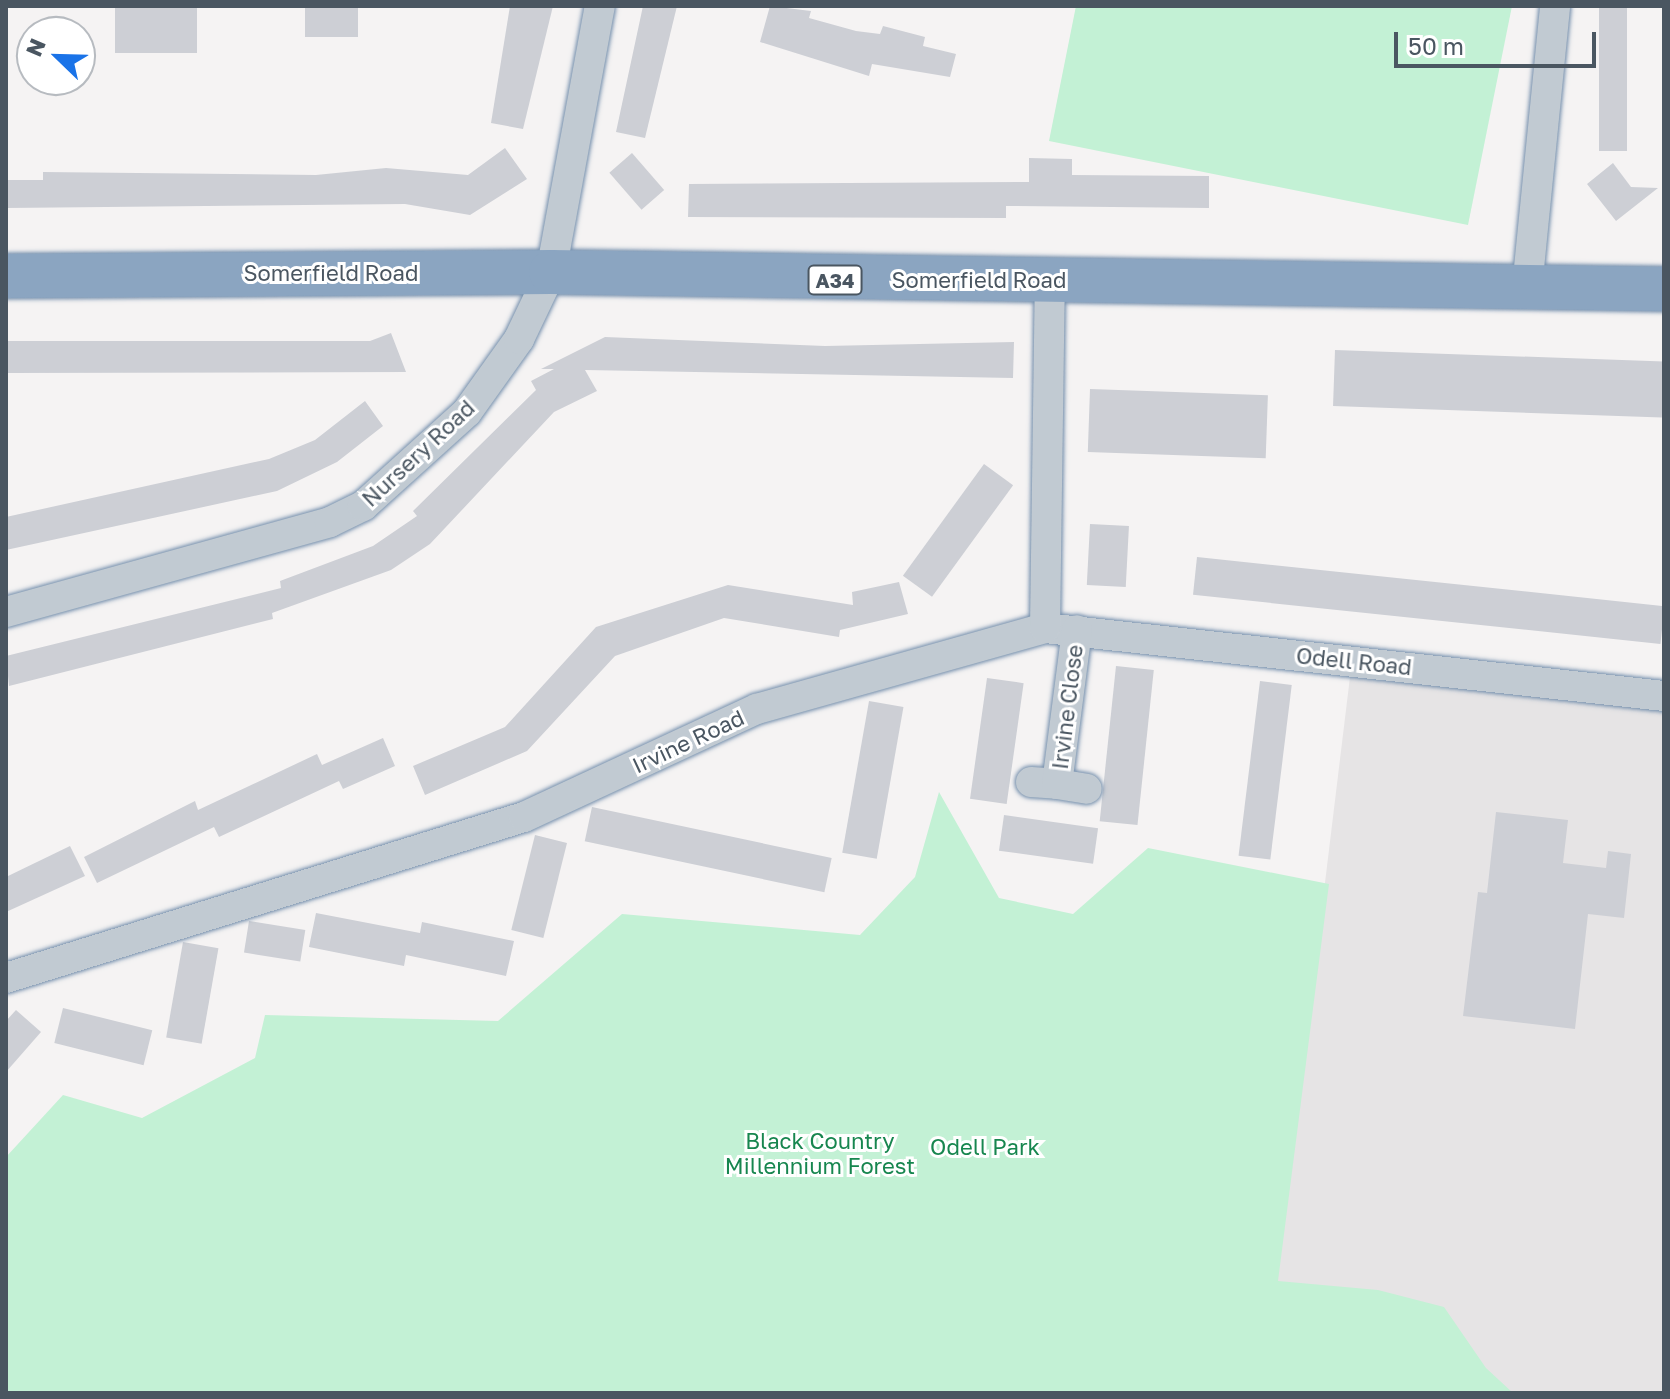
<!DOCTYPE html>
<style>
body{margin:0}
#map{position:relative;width:1670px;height:1399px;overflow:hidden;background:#f5f3f3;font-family:"Golos Text",sans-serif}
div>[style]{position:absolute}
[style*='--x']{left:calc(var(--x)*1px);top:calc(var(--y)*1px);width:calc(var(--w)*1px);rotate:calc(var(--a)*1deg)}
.education>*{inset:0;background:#e6e4e5}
.green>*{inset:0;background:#c3f1d5}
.building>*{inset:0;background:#cdcfd5;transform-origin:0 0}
.roads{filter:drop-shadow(0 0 2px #7690ad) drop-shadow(0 0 2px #7690ad)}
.minor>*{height:30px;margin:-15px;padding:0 15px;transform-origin:15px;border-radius:15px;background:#c1cad2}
.highway>*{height:44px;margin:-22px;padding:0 22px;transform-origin:22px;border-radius:22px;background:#8ba5c1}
span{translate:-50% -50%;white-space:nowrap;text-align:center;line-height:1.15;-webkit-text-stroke:6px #fff;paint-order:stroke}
.shield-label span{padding:2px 6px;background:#fff;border:2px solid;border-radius:6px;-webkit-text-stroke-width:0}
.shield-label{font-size:20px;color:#4a5661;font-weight:700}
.street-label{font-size:22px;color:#4a5661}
.park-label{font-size:22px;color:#17864f}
.frame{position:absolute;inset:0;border:8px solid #4a5661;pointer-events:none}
.north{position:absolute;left:16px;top:16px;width:80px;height:80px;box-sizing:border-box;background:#fff;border:2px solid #b7bbc0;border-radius:50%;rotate:293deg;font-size:22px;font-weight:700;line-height:32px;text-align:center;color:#4a5661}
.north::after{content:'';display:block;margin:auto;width:28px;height:36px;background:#1a73e8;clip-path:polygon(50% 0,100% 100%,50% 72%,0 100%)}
.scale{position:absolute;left:1394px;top:32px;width:202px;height:36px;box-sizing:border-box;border:4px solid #4a5661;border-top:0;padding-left:10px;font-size:24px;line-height:28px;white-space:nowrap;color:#4a5661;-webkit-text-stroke:6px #fff;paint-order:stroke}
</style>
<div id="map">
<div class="education">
<i style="clip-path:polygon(1350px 677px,1664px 711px,1664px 1393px,1263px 1393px)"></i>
</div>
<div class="green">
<i style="clip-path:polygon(1076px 6px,1512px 6px,1468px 225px,1049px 141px)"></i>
<i style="clip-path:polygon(939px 792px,999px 898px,1073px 914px,1148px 848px,1329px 884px,1278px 1281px,1378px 1290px,1444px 1307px,1486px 1368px,1513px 1393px,6px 1393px,6px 1157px,63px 1095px,142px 1118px,255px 1058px,265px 1015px,498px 1021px,622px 914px,860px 935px,915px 877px)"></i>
</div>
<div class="building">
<i style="left:115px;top:6px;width:82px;height:47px"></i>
<i style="left:305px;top:6px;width:53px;height:31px"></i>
<i style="clip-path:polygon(510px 6px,553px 6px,523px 129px,491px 123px)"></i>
<i style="clip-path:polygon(643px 6px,677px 6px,645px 138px,616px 132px)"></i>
<i style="clip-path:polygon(770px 6px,811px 11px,809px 18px,856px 31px,880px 34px,883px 26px,925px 37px,923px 46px,956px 54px,950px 77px,872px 64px,869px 76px,760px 42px)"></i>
<i style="left:1599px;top:6px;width:28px;height:145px"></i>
<i style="clip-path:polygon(505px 148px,527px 179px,470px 215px,405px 204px,6px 208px,6px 180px,43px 180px,43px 172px,316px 175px,386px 168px,468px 175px)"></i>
<i style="left:632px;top:153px;width:49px;height:30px;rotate:49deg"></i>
<i style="clip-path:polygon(1029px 158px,1072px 159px,1072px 175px,1209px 176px,1209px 208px,1006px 206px,1006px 218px,688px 217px,689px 184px,1029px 182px)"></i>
<i style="clip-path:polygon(1613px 163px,1631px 187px,1658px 188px,1616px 221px,1587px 184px)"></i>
<i style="clip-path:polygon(391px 333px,406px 372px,6px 373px,6px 341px,370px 341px)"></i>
<i style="clip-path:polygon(605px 337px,825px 346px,1014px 342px,1013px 378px,585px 370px,597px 391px,554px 412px,430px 544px,391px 570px,272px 613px,273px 619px,9px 686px,6px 656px,281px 588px,280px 581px,373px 546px,417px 516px,413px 511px,536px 390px,531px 381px,554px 369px,541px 369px)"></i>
<i style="left:1335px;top:350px;width:329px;height:56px;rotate:2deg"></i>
<i style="left:1090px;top:389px;width:178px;height:63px;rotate:2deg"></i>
<i style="clip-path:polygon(365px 401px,383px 426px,337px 462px,277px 491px,6px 550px,6px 517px,269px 459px,315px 440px)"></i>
<i style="left:984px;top:464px;width:36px;height:138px;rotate:36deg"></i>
<i style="left:1090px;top:524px;width:39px;height:61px;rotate:3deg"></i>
<i style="left:1197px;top:557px;width:470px;height:38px;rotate:6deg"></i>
<i style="clip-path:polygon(899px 582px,908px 614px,840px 630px,839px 637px,724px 618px,615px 656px,527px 751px,425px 795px,413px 766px,505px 727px,596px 627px,728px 585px,853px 605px,852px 592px)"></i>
<i style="left:1116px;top:666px;width:38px;height:156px;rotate:6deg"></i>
<i style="left:987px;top:678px;width:37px;height:122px;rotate:8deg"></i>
<i style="left:1260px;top:681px;width:32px;height:176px;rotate:7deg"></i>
<i style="left:869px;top:701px;width:35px;height:154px;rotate:10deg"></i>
<i style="clip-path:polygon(383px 738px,395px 766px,343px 789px,339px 781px,219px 837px,214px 827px,97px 883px,84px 857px,195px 801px,198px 810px,317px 754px,322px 765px)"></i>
<i style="left:592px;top:807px;width:245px;height:35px;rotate:12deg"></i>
<i style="clip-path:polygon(1496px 812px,1568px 820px,1563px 863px,1606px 868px,1608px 851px,1631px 854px,1624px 918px,1588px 914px,1575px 1029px,1463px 1016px,1478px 892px,1487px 893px)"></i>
<i style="left:1004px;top:815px;width:95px;height:36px;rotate:8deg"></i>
<i style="left:535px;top:835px;width:33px;height:98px;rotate:14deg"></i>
<i style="clip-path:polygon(70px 846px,85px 876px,6px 912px,6px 877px)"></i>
<i style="clip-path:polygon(316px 913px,420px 933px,422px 922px,514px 941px,506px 976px,406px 955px,404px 966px,309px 947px)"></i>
<i style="left:249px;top:921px;width:57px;height:32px;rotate:9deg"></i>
<i style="left:183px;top:942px;width:36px;height:97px;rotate:10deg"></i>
<i style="left:63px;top:1008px;width:92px;height:36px;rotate:14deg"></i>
<i style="clip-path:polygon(16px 1010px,41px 1032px,6px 1072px,6px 1021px)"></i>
</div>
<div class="roads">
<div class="minor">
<i style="--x:1527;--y:288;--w:283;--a:-84.3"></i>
<i style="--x:6;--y:612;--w:336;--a:-15.5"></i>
<i style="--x:330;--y:522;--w:37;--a:-26"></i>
<i style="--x:363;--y:506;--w:140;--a:-42.1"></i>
<i style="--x:467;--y:412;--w:90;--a:-54.5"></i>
<i style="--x:519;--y:339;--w:74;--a:-64.5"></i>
<i style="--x:551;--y:272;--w:270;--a:-79.6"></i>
<i style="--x:1045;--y:628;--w:623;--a:6.27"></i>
<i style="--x:1031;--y:782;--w:26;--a:4"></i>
<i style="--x:1057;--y:784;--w:155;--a:-82.6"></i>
<i style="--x:1057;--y:784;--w:30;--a:9"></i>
<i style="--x:6;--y:978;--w:542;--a:-17.27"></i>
<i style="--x:524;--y:817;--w:257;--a:-24.9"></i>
<i style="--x:757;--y:709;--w:299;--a:-15.7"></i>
<i style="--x:1045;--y:628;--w:348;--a:-89.2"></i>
</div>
<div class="highway">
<i style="--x:6;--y:276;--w:545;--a:-0.42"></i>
<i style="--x:551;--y:272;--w:1113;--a:0.88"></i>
</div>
</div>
<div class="shield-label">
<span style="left:835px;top:280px">A34</span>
</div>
<div class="street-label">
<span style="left:331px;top:273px">Somerfield Road</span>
<span style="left:979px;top:280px">Somerfield Road</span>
<span style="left:418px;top:453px;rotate:-43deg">Nursery Road</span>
<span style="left:1354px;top:661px;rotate:6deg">Odell Road</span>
<span style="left:1067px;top:707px;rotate:-83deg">Irvine Close</span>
<span style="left:688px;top:741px;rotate:-25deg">Irvine Road</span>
</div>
<div class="park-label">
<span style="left:820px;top:1153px">Black Country<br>Millennium Forest</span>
<span style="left:985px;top:1147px">Odell Park</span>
</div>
<div class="frame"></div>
<div class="north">N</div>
<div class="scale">50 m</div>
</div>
